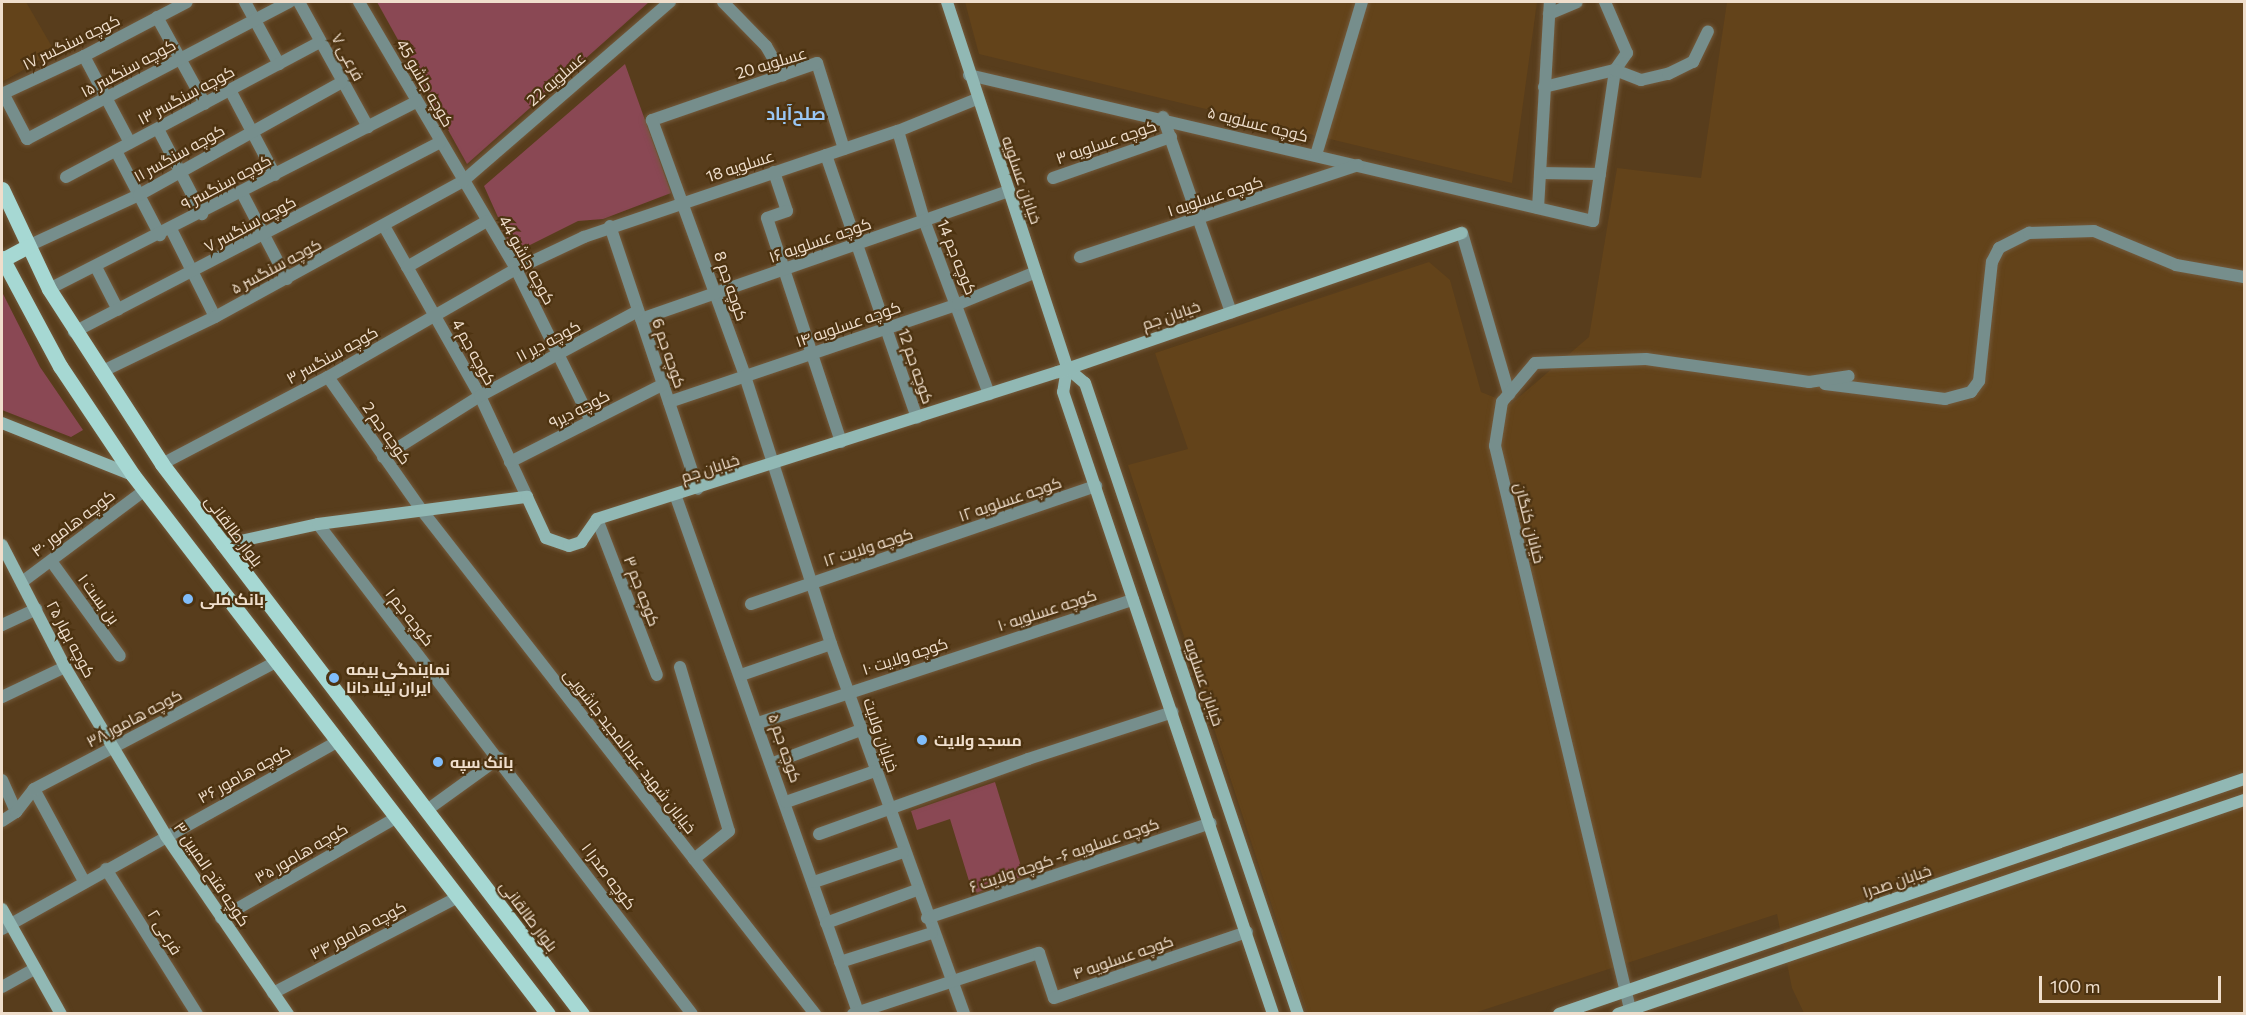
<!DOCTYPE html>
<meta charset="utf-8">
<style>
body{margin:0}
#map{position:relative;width:2246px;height:1015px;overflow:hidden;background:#583d1c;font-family:Commissioner,Cairo,sans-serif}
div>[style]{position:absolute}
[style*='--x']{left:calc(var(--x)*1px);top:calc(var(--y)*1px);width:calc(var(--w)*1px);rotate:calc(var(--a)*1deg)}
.built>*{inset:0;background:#63431a}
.green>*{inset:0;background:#8a4854}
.roads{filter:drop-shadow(0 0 2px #735a3c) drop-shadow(0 0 2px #735a3c)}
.street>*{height:12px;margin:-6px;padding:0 6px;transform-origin:6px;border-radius:6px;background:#768e8c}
.secondary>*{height:12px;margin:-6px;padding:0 6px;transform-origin:6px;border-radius:6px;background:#91b8b4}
.primary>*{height:15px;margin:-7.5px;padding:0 7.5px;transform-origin:7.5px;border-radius:7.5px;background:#a6d8d3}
.dots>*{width:16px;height:16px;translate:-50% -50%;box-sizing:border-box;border:3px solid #4d3311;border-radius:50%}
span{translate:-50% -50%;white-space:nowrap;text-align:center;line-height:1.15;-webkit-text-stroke:4.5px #4d3311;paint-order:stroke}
.street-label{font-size:16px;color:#efdecc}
.poi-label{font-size:16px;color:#efdecc;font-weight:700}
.left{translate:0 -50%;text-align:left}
.neighbourhood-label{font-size:18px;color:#99c6f3;font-weight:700}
.frame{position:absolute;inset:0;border:3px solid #efdecc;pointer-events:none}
.scale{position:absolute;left:2039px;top:976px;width:182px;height:27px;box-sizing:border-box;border:3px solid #efdecc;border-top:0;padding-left:8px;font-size:18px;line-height:21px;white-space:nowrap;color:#efdecc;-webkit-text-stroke:4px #4d3311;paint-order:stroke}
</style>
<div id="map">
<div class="built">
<i style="clip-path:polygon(2px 2px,26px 2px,55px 52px,2px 82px)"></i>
<i style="clip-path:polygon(965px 2px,1537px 2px,1512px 183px,979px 54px)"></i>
<i style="clip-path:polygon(1727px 2px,2244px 2px,2244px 1013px,1804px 1013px,1792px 988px,1777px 914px,1474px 1013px,1307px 1013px,1128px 465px,1188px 449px,1155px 353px,1429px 262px,1450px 280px,1481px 392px,1511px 404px,1589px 337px,1617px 168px,1701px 178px)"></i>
</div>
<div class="green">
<i style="clip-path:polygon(377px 2px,649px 2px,467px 164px)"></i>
<i style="clip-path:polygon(625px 64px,671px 193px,603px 219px,578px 221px,514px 253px,484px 186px)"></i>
<i style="clip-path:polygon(2px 292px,40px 367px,83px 430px,71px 437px,2px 410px)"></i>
<i style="clip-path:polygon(995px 782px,1024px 876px,973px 894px,950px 819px,917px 830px,911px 811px)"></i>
</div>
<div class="roads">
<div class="street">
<i style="--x:245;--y:2;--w:71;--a:61.3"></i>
<i style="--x:299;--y:2;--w:143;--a:61.1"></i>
<i style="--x:359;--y:2;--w:310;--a:59.5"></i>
<i style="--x:516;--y:269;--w:169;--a:63.7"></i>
<i style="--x:723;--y:2;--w:62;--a:45.7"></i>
<i style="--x:766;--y:46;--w:34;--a:60"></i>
<i style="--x:1549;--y:14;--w:30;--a:-23"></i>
<i style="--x:157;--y:17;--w:99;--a:61.1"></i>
<i style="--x:84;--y:56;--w:98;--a:62.1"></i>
<i style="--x:969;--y:75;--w:641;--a:13.17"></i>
<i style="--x:1593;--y:221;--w:153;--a:-81.7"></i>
<i style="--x:1615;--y:70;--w:21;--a:-55"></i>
<i style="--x:1627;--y:53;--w:56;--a:-113.3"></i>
<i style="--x:1544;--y:87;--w:73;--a:-13.5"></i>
<i style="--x:1615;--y:70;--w:28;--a:21"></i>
<i style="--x:1641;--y:80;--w:28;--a:-13"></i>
<i style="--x:1668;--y:74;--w:28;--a:-26"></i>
<i style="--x:1693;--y:62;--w:34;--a:-64"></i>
<i style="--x:230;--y:90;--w:96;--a:62.1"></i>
<i style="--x:3;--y:93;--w:52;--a:62.4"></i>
<i style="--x:27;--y:139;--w:296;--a:-27.6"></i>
<i style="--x:2;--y:94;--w:90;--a:-24.9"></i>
<i style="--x:84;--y:56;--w:116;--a:-27.7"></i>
<i style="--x:1163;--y:117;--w:207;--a:70.8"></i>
<i style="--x:158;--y:129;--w:96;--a:62.6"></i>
<i style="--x:898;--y:131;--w:93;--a:73.7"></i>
<i style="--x:924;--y:220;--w:186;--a:69.5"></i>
<i style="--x:844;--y:149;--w:90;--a:-107.4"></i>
<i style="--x:817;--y:63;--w:175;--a:160.9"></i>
<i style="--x:652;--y:120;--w:272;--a:70"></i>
<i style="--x:745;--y:376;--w:281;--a:72.2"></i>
<i style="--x:831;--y:644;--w:393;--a:70.2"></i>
<i style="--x:116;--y:151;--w:95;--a:62.4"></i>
<i style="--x:826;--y:155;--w:278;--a:70.9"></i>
<i style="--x:1316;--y:155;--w:160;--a:-73.3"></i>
<i style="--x:774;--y:172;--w:41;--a:71.6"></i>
<i style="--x:787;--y:211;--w:21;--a:161"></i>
<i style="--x:767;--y:218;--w:236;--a:71.7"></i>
<i style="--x:1540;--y:173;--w:60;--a:1"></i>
<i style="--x:66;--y:177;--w:288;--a:-28"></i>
<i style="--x:1053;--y:178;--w:125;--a:-19.2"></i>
<i style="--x:242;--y:193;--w:97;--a:62.4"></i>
<i style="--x:1538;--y:208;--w:206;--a:-86.7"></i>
<i style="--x:384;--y:226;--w:195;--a:60.5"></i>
<i style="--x:480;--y:396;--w:111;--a:65"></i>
<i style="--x:610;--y:226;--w:277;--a:71.5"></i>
<i style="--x:171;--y:229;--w:98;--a:63.4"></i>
<i style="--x:1462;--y:233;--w:168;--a:73.7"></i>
<i style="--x:28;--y:246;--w:122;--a:-24.7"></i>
<i style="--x:139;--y:195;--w:232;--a:-29.1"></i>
<i style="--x:1080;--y:257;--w:293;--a:-18.3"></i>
<i style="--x:96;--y:267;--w:48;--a:62.9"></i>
<i style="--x:407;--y:267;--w:92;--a:-29.9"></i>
<i style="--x:49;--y:289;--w:412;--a:-27"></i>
<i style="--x:641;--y:319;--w:390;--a:-19.2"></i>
<i style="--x:74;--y:332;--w:412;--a:-27.4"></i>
<i style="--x:101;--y:372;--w:127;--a:-25.8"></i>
<i style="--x:215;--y:317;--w:283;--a:-28.7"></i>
<i style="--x:463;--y:181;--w:274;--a:-40.9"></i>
<i style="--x:328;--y:377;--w:160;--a:54.9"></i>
<i style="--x:420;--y:508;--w:642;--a:52.02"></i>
<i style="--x:1825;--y:384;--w:121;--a:7.1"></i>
<i style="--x:1945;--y:399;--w:27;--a:-15"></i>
<i style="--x:1971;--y:392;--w:14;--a:-54"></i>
<i style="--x:1979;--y:381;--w:120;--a:-83.8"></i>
<i style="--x:1992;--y:262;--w:16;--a:-63"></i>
<i style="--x:1999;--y:248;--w:34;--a:-27"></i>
<i style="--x:2029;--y:233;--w:65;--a:-1.8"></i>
<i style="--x:2094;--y:231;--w:89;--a:22.5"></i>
<i style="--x:2176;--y:265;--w:69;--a:10"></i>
<i style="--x:669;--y:402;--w:305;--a:-18.7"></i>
<i style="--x:958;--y:304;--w:84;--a:-22.3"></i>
<i style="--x:383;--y:457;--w:115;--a:-32.2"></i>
<i style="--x:480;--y:396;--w:179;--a:-28.3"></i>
<i style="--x:510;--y:462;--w:170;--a:-26.9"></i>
<i style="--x:162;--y:464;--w:187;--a:-27.7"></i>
<i style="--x:328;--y:377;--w:217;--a:-29.9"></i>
<i style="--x:516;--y:269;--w:75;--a:-25.2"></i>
<i style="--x:584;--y:237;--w:331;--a:-18.7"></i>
<i style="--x:898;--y:131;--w:85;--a:-22.1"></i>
<i style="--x:676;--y:497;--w:546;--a:70.54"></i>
<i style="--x:597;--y:519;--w:167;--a:69"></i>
<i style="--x:318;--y:524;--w:616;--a:52.65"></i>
<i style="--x:51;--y:561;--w:117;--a:54"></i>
<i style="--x:22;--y:582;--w:154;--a:-36.8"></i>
<i style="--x:751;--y:604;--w:365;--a:-18.9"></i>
<i style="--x:2;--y:625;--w:38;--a:-25"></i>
<i style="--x:680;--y:667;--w:171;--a:73.4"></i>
<i style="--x:729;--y:831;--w:45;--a:141.3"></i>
<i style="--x:741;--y:675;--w:95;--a:-19"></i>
<i style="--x:2;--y:697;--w:70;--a:-25.5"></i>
<i style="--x:758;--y:723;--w:395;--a:-18.2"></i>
<i style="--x:773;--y:763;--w:94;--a:-20.6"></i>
<i style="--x:2;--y:780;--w:35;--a:66"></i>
<i style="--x:34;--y:789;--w:105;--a:61.5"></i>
<i style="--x:786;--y:802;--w:94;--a:-19.2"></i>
<i style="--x:427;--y:810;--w:89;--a:-35.8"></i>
<i style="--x:2;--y:821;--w:17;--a:-33"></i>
<i style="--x:16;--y:812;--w:29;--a:-52"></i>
<i style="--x:34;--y:789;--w:273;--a:-27.7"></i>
<i style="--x:819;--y:834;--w:222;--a:-19.7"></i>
<i style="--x:1028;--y:759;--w:152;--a:-18"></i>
<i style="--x:106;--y:869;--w:171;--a:57.9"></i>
<i style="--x:814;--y:882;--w:94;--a:-18.6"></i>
<i style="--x:221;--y:918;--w:203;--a:-29.8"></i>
<i style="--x:927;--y:918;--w:299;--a:-18.5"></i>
<i style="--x:826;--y:923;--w:97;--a:-19.9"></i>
<i style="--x:2;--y:929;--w:385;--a:-29.2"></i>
<i style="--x:840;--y:962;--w:96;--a:-17.5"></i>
<i style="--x:2;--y:987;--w:38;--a:-29"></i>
<i style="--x:273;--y:993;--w:208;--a:-27.4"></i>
<i style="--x:1630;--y:1009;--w:579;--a:-103.48"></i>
<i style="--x:1495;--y:446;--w:45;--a:-81"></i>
<i style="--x:1502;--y:402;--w:51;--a:-49.8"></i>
<i style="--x:1535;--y:363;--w:111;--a:-2.1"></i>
<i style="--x:1646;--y:359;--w:165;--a:8"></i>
<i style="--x:1809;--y:382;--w:40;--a:-8.5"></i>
<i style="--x:853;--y:1014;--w:196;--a:-18.2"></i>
<i style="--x:1039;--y:953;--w:47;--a:71.6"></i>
<i style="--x:1054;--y:998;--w:204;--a:-18.9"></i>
</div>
<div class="secondary">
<i style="--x:947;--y:2;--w:385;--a:71.8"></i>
<i style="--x:1067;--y:368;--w:24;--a:99"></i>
<i style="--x:1063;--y:392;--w:656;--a:71.34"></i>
<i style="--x:1067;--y:368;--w:23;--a:40"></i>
<i style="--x:1085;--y:383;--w:666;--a:71.35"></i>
<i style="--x:2;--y:423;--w:141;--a:21.7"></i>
<i style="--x:2;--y:545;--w:137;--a:62.7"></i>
<i style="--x:65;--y:667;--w:197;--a:59.1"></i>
<i style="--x:166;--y:836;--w:216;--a:55.6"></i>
<i style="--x:222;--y:545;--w:98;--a:-12.3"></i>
<i style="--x:318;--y:524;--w:211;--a:-7.4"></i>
<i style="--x:527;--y:497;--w:45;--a:65.1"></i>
<i style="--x:546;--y:538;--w:24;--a:19"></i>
<i style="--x:569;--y:546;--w:13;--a:-18"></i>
<i style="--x:581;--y:542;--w:28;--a:-55"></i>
<i style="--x:597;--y:519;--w:484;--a:-17.7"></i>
<i style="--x:1058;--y:372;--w:427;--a:-19"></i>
<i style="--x:2;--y:909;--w:120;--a:60.7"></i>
<i style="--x:1559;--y:1014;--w:724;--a:-18.94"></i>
<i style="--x:1618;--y:1014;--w:662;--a:-18.87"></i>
</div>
<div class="primary">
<i style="--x:2;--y:189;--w:110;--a:64.8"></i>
<i style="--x:49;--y:289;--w:208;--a:57.1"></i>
<i style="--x:162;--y:464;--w:692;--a:52.63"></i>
<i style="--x:2;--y:258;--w:123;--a:61.8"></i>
<i style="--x:60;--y:366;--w:131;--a:56.2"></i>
<i style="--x:133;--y:475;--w:680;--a:52.41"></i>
<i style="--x:2;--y:260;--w:30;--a:-28"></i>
</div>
</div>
<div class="dots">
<i style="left:188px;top:599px;background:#80bdfa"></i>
<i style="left:334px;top:678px;background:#80bdfa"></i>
<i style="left:922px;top:740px;background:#80bdfa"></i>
<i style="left:438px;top:762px;background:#80bdfa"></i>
</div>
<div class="street-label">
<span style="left:71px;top:42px;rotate:-26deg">کوچه سنگسر ۱۷</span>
<span style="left:348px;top:57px;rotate:62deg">فرعی ۷</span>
<span style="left:771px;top:63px;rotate:-17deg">عسلویه 20</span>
<span style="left:128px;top:68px;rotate:-28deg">کوچه سنگسر ۱۵</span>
<span style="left:556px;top:79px;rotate:-41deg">عسلویه 22</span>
<span style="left:425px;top:83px;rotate:60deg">کوچه جاشو 45</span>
<span style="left:186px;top:95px;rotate:-28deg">کوچه سنگسر ۱۳</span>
<span style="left:1258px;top:124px;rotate:14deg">کوچه عسلویه ۵</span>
<span style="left:1106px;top:142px;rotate:-19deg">کوچه عسلویه ۳</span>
<span style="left:179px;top:153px;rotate:-29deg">کوچه سنگسر ۱۱</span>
<span style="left:740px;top:166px;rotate:-18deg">عسلویه 18</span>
<span style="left:1022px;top:180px;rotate:71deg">خیابان عسلویه</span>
<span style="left:226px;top:182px;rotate:-28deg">کوچه سنگسر ۹</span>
<span style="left:1215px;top:196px;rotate:-18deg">کوچه عسلویه ۱</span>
<span style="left:250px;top:224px;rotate:-28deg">کوچه سنگسر ۷</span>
<span style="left:820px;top:240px;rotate:-19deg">کوچه عسلویه ۱۶</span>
<span style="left:957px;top:257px;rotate:68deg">کوچه جم 14</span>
<span style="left:527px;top:260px;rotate:61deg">کوچه جاشو 44</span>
<span style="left:276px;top:266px;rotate:-28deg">کوچه سنگسر ۵</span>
<span style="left:731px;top:286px;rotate:71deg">کوچه جم 8</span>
<span style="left:1171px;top:315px;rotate:-19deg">خیابان جم</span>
<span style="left:848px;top:324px;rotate:-19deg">کوچه عسلویه ۱۴</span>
<span style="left:548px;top:341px;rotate:-28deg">کوچه دیر ۱۱</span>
<span style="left:474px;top:352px;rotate:61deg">کوچه جم 4</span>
<span style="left:669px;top:353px;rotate:71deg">کوچه جم 6</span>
<span style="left:332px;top:355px;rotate:-29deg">کوچه سنگسر ۳</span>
<span style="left:916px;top:366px;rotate:71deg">کوچه جم 12</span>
<span style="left:579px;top:409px;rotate:-27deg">کوچه دیر۹</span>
<span style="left:387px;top:433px;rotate:55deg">کوچه جم 2</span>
<span style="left:710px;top:468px;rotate:-18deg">خیابان جم</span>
<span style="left:1010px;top:499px;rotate:-19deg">کوچه عسلویه ۱۲</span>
<span style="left:73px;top:523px;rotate:-37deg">کوچه هامور ۴۰</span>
<span style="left:1530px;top:523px;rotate:76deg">خیابان کنگان</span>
<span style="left:234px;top:531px;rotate:53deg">بلوار طالقانی</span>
<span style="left:868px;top:547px;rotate:-18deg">کوچه ولایت ۱۲</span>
<span style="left:642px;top:591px;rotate:69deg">کوچه جم ۳</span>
<span style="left:99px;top:599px;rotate:54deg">بن بست ۱</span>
<span style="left:1047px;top:610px;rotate:-18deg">کوچه عسلویه ۱۰</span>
<span style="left:410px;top:617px;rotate:52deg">کوچه جم ۱</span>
<span style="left:71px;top:639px;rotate:62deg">کوچه بهار ۲۵</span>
<span style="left:905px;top:656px;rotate:-18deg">کوچه ولایت ۱۰</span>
<span style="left:1204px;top:682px;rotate:71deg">خیابان عسلویه</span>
<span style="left:134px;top:718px;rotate:-28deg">کوچه هامور ۳۸</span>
<span style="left:881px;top:735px;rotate:71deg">خیابان ولایت</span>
<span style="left:785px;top:748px;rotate:71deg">کوچه جم ۵</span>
<span style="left:630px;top:751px;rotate:52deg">خیابان شهید عبدالمجید جاشویی</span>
<span style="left:244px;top:774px;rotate:-29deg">کوچه هامور ۳۶</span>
<span style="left:301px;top:853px;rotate:-30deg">کوچه هامور ۳۵</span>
<span style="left:1064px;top:855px;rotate:-19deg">کوچه عسلویه ۶- کوچه ولایت ۶</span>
<span style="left:212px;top:874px;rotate:56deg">کوچه فتح المبین ۳</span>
<span style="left:609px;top:876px;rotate:53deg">کوچه صدرا ۱</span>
<span style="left:1897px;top:881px;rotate:-19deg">خیابان صدرا</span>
<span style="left:529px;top:916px;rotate:53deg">بلوار طالقانی</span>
<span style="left:358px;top:930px;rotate:-28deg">کوچه هامور ۳۴</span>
<span style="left:165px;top:932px;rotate:58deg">فرعی ۲</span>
<span style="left:1123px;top:957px;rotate:-19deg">کوچه عسلویه ۴</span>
</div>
<div class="poi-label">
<span class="left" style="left:200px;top:599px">بانک ملی</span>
<span class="left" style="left:346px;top:678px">نمایندگی بیمه<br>ایران لیلا دانا</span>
<span class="left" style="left:934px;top:740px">مسجد ولایت</span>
<span class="left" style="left:450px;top:762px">بانک سپه</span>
</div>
<div class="neighbourhood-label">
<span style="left:796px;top:113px">صلح‌آباد</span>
</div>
<div class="frame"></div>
<div class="scale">100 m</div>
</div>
